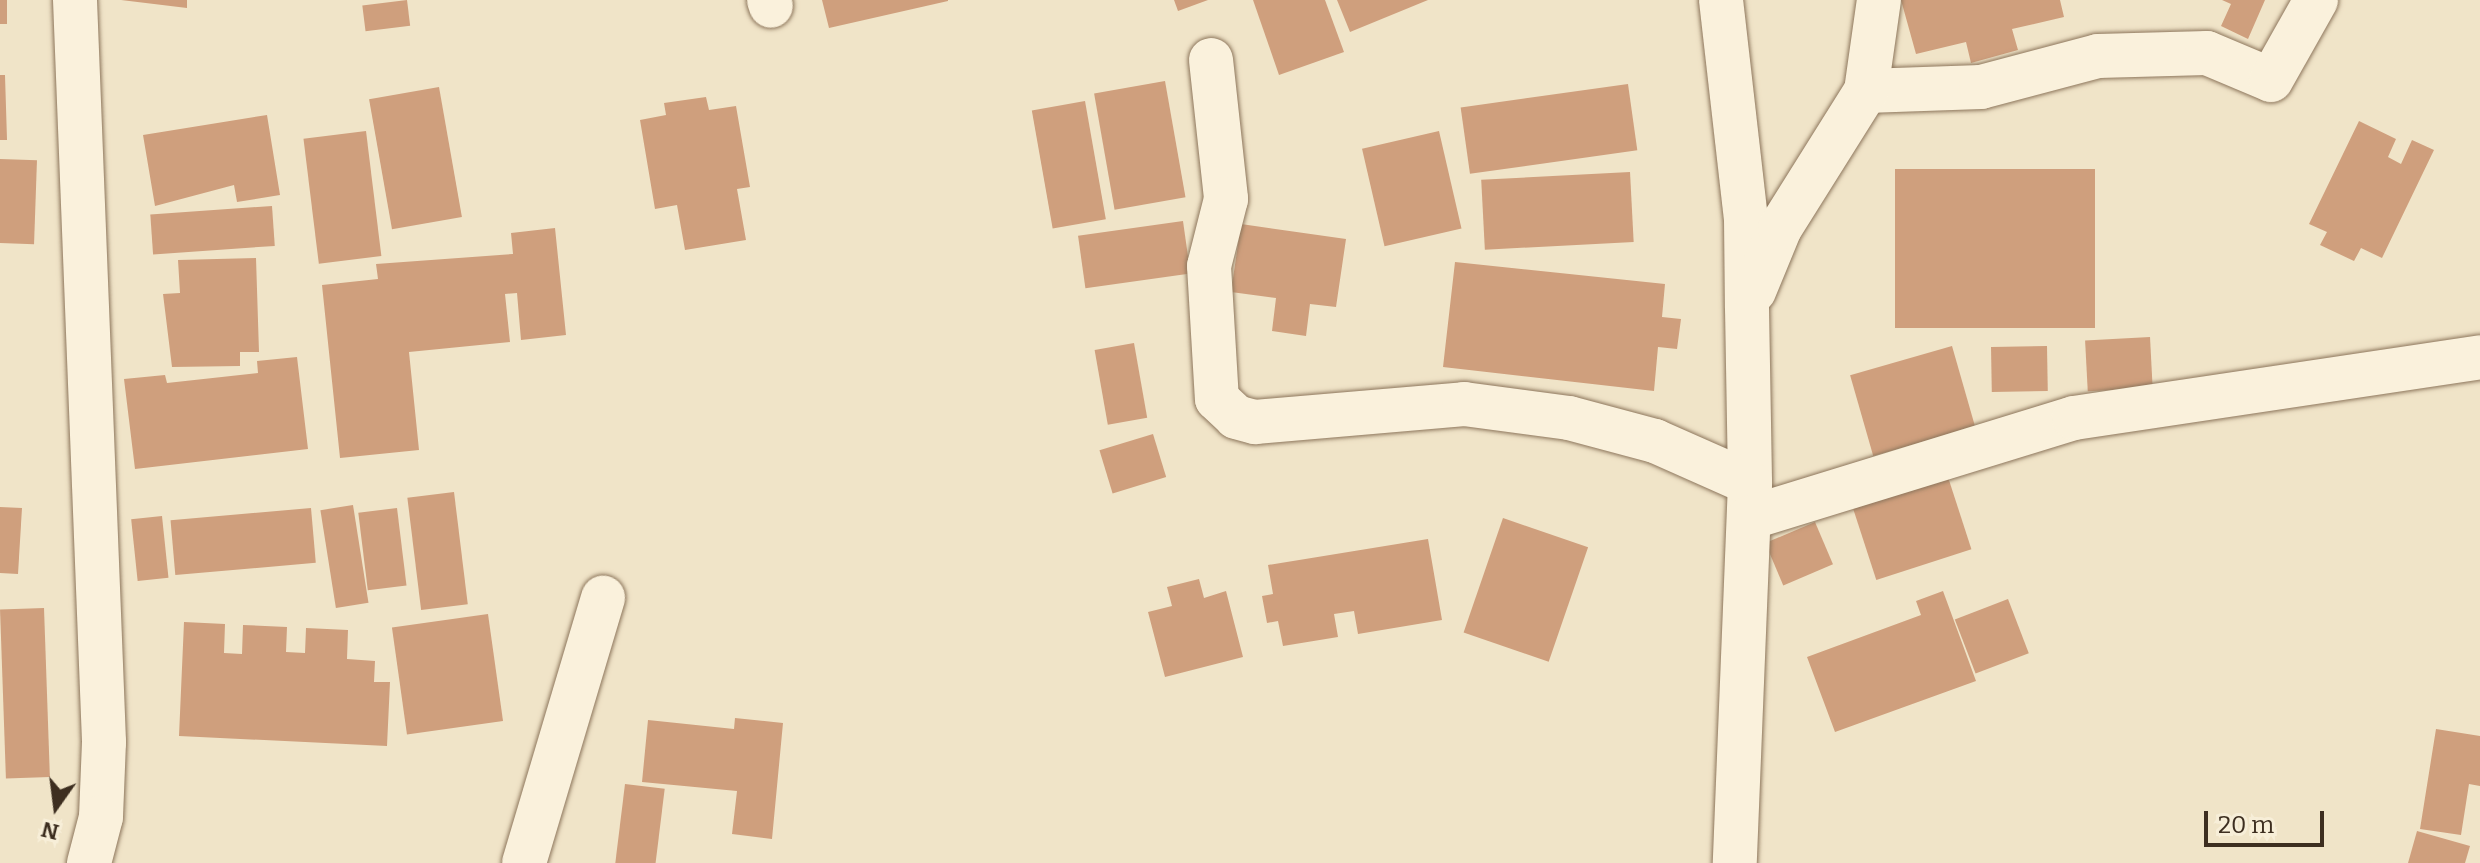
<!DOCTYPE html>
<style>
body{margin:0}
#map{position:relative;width:2480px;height:863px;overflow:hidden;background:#f0e4c8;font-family:Bitter,serif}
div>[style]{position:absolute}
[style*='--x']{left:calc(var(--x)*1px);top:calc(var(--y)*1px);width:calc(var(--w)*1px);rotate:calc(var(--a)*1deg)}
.building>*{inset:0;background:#cf9f7d;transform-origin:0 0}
.roads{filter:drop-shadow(0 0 2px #8d765c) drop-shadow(0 0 2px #8d765c)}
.minor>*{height:44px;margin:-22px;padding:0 22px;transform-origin:22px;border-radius:22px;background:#faf1dc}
span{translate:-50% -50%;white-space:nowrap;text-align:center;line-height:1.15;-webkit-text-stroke:7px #f7eed8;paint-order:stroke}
.north{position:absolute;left:16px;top:767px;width:80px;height:80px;-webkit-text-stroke:6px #f7eed8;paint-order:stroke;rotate:194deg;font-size:22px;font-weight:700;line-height:32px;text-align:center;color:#3d2e20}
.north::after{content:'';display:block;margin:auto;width:28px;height:36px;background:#3d2e20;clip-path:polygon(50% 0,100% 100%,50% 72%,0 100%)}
.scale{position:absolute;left:2204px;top:811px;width:120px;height:36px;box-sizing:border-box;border:4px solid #3d2e20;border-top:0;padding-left:10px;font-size:24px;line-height:28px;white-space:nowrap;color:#3d2e20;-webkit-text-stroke:6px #f7eed8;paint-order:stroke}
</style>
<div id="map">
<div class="building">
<i style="left:0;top:0;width:7px;height:24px"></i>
<i style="clip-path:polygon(121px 0,187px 0,187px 8px)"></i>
<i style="left:407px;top:0;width:26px;height:45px;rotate:83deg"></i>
<i style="clip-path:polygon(822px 0,948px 0,948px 1px,829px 28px)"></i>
<i style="clip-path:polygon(1174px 0,1208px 0,1178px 11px)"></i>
<i style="clip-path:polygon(1253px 0,1325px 0,1344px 52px,1279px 75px)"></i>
<i style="clip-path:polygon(1337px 0,1428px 0,1350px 32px)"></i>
<i style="clip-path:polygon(1901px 0,2060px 0,2064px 17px,2012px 29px,2018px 50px,1971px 63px,1966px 42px,1916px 54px)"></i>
<i style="clip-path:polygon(2222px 0,2265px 0,2248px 39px,2221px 26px,2231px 4px)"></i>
<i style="clip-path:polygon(0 75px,5px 75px,7px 140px,0 140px)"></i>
<i style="left:1165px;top:81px;width:118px;height:72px;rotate:80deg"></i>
<i style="left:1628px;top:84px;width:67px;height:169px;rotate:82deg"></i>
<i style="left:439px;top:87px;width:132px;height:71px;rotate:80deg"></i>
<i style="clip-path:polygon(706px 97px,709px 110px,736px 106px,750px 187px,737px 189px,746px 240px,685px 250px,677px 205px,655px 209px,640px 120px,666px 115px,664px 103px)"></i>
<i style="left:1085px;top:101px;width:120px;height:54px;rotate:80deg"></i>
<i style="clip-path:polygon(267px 115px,280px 195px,237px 202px,234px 185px,155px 206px,143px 135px)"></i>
<i style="clip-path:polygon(2359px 121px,2396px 139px,2388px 157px,2401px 164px,2412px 140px,2434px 150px,2382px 258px,2361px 248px,2354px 261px,2320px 245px,2327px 232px,2309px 224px)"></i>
<i style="left:366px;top:131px;width:126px;height:63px;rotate:83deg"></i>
<i style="left:1439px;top:131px;width:100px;height:79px;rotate:77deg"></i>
<i style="left:0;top:159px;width:37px;height:84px;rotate:2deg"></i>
<i style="left:2095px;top:169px;width:159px;height:200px;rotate:90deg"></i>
<i style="left:1630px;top:172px;width:70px;height:149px;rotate:87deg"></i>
<i style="left:272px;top:206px;width:40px;height:122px;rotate:86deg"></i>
<i style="left:1183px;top:221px;width:53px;height:106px;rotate:82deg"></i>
<i style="clip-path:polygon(1241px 224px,1346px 239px,1336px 307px,1310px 304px,1306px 336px,1272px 331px,1276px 298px,1231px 292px)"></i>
<i style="clip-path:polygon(555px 228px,566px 335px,521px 340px,517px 293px,505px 294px,510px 342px,409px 352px,419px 450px,340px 458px,322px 285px,378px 279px,376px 264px,513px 254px,511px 233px)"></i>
<i style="clip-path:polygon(256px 258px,259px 352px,240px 352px,240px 366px,172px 367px,163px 294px,180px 293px,178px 260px)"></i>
<i style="clip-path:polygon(1455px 262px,1665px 284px,1662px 317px,1681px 319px,1677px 349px,1658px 347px,1654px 391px,1443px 367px)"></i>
<i style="left:2150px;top:337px;width:51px;height:65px;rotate:87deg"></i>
<i style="left:1134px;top:343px;width:76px;height:40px;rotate:80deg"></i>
<i style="left:1952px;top:346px;width:84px;height:106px;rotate:74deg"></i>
<i style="left:2047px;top:346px;width:45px;height:56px;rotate:89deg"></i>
<i style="clip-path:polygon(297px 357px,308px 449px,135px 469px,124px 379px,165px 375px,167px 383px,258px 373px,257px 361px)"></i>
<i style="left:1153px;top:434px;width:45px;height:56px;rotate:73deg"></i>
<i style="left:1947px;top:474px;width:79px;height:100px;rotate:72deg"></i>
<i style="left:454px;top:492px;width:113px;height:47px;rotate:83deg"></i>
<i style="left:353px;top:505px;width:99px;height:33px;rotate:81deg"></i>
<i style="clip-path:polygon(0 507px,22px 508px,18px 574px,0 573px)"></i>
<i style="left:311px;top:508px;width:55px;height:141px;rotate:85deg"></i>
<i style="left:397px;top:508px;width:78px;height:39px;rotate:83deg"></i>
<i style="left:162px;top:516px;width:62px;height:31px;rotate:84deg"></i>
<i style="left:1503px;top:518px;width:90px;height:121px;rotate:19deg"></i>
<i style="left:1815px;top:522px;width:46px;height:54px;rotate:67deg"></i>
<i style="clip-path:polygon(1428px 539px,1442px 620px,1358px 634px,1354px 611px,1334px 614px,1338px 637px,1283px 646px,1278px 621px,1267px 623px,1262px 596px,1273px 594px,1268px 565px)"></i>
<i style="clip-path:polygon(1199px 579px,1204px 598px,1226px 591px,1243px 657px,1165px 677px,1148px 612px,1172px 606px,1167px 587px)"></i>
<i style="clip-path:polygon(1943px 591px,1976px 681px,1835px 732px,1807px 657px,1921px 615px,1916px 601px)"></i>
<i style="left:2008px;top:599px;width:58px;height:57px;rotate:69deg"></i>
<i style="left:44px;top:608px;width:169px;height:44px;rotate:88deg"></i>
<i style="left:488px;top:614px;width:108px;height:97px;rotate:82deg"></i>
<i style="clip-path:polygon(184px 622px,225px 624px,224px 653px,242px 654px,243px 625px,287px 627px,286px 652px,305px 653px,306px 628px,348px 630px,347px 659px,375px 661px,374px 682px,390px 682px,387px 746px,179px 736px)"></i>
<i style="clip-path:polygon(735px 718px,783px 723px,772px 839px,732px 834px,737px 791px,642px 782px,648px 720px,734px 729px)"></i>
<i style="clip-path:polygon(2436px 729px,2480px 736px,2480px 786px,2469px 784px,2461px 835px,2420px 829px)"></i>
<i style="left:625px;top:784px;width:40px;height:80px;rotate:7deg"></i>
<i style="clip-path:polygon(2417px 831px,2470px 846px,2465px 863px,2408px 863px)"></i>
</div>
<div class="roads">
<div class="minor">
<i style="--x:75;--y:0;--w:743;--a:87.76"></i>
<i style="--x:104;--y:742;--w:75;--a:92.3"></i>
<i style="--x:101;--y:817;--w:48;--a:104.6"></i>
<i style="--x:769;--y:0;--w:6;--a:72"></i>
<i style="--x:1721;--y:0;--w:220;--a:83.5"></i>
<i style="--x:1746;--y:219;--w:89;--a:89.4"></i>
<i style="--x:1747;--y:308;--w:175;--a:89"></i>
<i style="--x:1750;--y:483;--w:380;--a:92.3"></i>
<i style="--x:1211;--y:60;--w:140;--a:83.8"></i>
<i style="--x:1226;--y:199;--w:69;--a:104.2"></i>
<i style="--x:1209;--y:266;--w:133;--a:86.6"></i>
<i style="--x:1217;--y:399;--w:26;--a:43"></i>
<i style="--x:1236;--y:417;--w:20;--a:15"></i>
<i style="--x:1255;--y:422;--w:210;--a:-4.9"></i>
<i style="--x:1464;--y:404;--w:106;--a:7.6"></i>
<i style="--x:1569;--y:418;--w:89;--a:15"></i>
<i style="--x:1655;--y:441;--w:104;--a:23.9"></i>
<i style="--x:1866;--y:91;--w:115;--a:-2"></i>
<i style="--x:1981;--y:87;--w:121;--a:-14.8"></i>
<i style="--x:2098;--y:56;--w:109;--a:-1.6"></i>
<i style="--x:2207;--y:53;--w:69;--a:22.9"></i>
<i style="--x:2271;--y:80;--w:92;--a:-60.6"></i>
<i style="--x:1754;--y:291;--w:68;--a:-67.6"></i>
<i style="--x:1780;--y:228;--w:162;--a:-57.9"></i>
<i style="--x:1866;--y:91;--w:92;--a:-81.9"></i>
<i style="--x:1749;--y:518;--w:340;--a:-17.1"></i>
<i style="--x:2074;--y:418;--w:411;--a:-8.5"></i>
<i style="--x:524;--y:863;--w:277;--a:-73.4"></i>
</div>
</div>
<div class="north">N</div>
<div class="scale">20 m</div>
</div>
